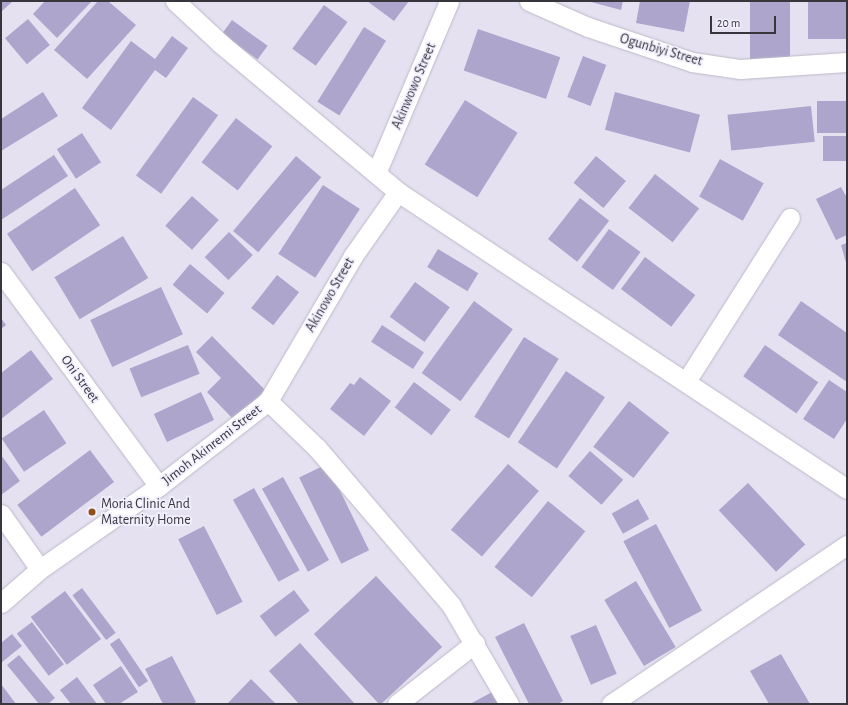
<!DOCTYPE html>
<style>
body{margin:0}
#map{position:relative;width:848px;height:705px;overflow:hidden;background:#e5e1f1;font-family:"Alegreya Sans",sans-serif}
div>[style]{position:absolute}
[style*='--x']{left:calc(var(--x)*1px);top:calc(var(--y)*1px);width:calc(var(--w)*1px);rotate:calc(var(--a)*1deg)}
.building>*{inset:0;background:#aea5cc;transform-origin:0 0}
.roads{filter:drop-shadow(0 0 1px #bcb9c7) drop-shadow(0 0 1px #bcb9c7)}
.street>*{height:19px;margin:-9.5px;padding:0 9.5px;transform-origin:9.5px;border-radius:9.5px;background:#fff}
.dots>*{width:11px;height:11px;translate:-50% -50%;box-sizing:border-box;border:2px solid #f2effe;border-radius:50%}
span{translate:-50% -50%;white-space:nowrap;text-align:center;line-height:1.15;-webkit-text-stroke:3.5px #f2effe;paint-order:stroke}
.street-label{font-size:14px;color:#37363c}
.poi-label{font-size:14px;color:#37363c}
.left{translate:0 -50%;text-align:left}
.frame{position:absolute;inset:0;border:2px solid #37363c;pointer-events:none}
.scale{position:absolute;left:710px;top:16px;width:66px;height:18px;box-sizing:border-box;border:2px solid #37363c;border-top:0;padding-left:5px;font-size:12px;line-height:14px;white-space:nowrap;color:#37363c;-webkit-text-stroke:3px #f2effe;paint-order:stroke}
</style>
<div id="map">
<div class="building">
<i style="clip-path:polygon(1px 1px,13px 1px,1px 12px)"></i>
<i style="clip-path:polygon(45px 1px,92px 1px,57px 38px,33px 14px)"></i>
<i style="clip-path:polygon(98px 1px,108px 1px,136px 25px,87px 79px,54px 50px)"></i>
<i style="clip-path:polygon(367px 1px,409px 1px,394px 21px)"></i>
<i style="clip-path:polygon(587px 1px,623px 1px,621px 10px)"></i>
<i style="clip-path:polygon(640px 1px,690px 1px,684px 32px,636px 23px)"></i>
<i style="left:750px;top:1px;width:40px;height:58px"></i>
<i style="left:808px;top:1px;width:39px;height:38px"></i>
<i style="left:324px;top:5px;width:29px;height:54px;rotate:36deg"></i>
<i style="left:28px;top:19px;width:34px;height:30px;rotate:50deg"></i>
<i style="left:232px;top:20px;width:44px;height:17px;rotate:36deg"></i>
<i style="left:364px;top:27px;width:26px;height:88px;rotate:32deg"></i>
<i style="left:478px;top:29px;width:87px;height:44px;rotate:19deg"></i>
<i style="clip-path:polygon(172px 36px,188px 48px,166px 78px,155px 70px,111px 130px,82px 108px,131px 41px,155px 59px)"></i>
<i style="left:583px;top:56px;width:25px;height:44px;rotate:21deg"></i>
<i style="clip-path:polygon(43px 92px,58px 116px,1px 151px,1px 119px)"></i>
<i style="left:615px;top:92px;width:88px;height:39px;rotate:15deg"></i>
<i style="left:193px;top:97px;width:31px;height:97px;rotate:36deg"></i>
<i style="left:465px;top:100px;width:62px;height:76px;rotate:32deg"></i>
<i style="left:847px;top:101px;width:32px;height:30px;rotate:90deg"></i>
<i style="left:811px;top:106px;width:36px;height:84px;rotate:84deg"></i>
<i style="left:236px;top:118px;width:46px;height:56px;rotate:38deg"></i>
<i style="left:82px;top:133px;width:35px;height:30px;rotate:57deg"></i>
<i style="left:847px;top:136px;width:25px;height:24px;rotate:90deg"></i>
<i style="clip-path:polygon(54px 155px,68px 176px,1px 220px,1px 190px)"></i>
<i style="left:296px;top:156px;width:33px;height:98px;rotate:40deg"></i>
<i style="left:596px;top:156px;width:39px;height:35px;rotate:40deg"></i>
<i style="left:720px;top:159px;width:50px;height:43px;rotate:29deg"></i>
<i style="left:655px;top:174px;width:56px;height:43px;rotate:38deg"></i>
<i style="left:323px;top:185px;width:44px;height:82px;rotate:33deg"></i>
<i style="clip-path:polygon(841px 187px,847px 198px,847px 235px,836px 240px,816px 199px)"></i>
<i style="left:75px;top:188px;width:45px;height:82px;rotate:56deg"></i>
<i style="left:192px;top:196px;width:36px;height:40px;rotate:42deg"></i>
<i style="left:580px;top:198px;width:37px;height:52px;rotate:38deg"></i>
<i style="left:609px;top:229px;width:39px;height:47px;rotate:36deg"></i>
<i style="left:229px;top:232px;width:33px;height:35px;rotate:44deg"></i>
<i style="left:123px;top:236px;width:49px;height:80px;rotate:59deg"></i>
<i style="clip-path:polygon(847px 243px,847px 266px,841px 245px)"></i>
<i style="left:438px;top:249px;width:47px;height:21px;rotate:31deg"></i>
<i style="left:645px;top:257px;width:63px;height:40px;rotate:37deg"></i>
<i style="left:190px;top:264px;width:45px;height:27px;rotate:40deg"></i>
<i style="left:277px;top:275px;width:28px;height:42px;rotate:38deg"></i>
<i style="left:415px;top:282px;width:43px;height:43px;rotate:36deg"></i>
<i style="left:161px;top:287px;width:52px;height:78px;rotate:65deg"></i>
<i style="left:474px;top:301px;width:48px;height:89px;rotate:36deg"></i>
<i style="clip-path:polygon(801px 301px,847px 333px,847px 382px,778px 335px)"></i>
<i style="clip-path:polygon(1px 318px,6px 325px,1px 329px)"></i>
<i style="left:382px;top:325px;width:50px;height:20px;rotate:33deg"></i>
<i style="clip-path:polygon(212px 336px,265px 390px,234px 420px,207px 392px,221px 378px,196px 352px)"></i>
<i style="left:524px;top:337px;width:41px;height:94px;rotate:32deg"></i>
<i style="left:188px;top:345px;width:31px;height:63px;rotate:68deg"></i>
<i style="left:765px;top:345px;width:65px;height:38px;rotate:35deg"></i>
<i style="clip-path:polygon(31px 350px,53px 379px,1px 419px,1px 373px)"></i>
<i style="left:566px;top:371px;width:47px;height:86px;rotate:34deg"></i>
<i style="clip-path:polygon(360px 377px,391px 401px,364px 436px,330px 409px,350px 383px,354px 385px)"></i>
<i style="clip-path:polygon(829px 380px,847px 392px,847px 419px,834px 439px,803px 419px)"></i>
<i style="left:414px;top:382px;width:46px;height:32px;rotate:37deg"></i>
<i style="left:201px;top:392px;width:31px;height:52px;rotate:65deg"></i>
<i style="left:629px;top:401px;width:51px;height:58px;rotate:38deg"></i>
<i style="left:44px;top:410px;width:40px;height:51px;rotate:56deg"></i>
<i style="left:90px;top:450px;width:40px;height:91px;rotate:53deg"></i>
<i style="left:590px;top:451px;width:44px;height:33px;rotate:41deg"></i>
<i style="clip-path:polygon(1px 455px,20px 481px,1px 495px)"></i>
<i style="left:327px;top:464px;width:96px;height:31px;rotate:64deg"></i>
<i style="left:508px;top:464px;width:41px;height:87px;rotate:41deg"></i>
<i style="left:283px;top:477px;width:95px;height:24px;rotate:61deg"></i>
<i style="left:748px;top:483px;width:84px;height:40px;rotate:47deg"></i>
<i style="left:254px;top:488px;width:94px;height:24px;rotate:61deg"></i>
<i style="left:638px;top:499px;width:23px;height:30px;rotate:61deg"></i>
<i style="left:548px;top:501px;width:48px;height:85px;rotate:39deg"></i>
<i style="left:656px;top:524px;width:98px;height:37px;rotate:62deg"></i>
<i style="left:204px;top:526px;width:85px;height:29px;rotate:63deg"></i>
<i style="left:376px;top:576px;width:97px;height:85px;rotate:47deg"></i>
<i style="left:636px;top:581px;width:77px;height:37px;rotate:59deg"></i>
<i style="left:82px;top:588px;width:56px;height:12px;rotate:53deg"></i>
<i style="left:294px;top:590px;width:26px;height:43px;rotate:53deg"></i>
<i style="left:65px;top:591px;width:60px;height:43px;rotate:53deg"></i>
<i style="left:32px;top:622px;width:53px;height:19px;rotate:53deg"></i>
<i style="clip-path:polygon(524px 623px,563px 701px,558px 704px,529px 704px,495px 637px)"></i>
<i style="left:596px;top:625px;width:53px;height:28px;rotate:67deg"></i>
<i style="clip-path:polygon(12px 634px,22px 646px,1px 663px,1px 643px)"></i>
<i style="left:119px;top:638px;width:52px;height:11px;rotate:56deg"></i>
<i style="clip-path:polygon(300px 643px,355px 704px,299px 704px,269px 671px)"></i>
<i style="clip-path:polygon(781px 654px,810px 704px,769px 704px,750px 671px)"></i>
<i style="clip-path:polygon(19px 655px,55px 698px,48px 704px,39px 704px,7px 665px)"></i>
<i style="clip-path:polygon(172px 656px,196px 702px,192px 704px,163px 704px,145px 669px)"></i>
<i style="clip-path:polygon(121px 666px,138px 692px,119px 704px,106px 704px,93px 685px)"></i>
<i style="clip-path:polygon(77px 677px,97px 704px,71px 704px,60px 690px)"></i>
<i style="clip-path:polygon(251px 679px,276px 704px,227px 704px)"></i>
<i style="clip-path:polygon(1px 684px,16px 704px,1px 704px)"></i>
<i style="clip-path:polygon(494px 691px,502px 704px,470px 704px)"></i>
</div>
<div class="roads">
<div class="street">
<i style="--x:175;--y:1;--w:62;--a:43"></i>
<i style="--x:220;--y:43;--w:232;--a:39.9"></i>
<i style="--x:398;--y:192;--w:538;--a:33.48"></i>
<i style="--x:529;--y:1;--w:64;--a:23.8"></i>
<i style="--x:588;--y:27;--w:110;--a:18.6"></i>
<i style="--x:692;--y:62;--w:49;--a:8.3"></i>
<i style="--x:740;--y:69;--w:107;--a:-3.7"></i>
<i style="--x:377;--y:171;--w:185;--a:-67"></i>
<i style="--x:1;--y:272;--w:266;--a:53.6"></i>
<i style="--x:687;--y:380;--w:192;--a:-57.6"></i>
<i style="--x:268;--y:401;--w:68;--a:43.8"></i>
<i style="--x:317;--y:448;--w:206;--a:49.5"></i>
<i style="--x:451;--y:605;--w:115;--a:59.6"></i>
<i style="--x:1;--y:514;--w:67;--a:54.7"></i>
<i style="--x:1;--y:603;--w:52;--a:-41.1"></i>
<i style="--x:40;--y:569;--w:145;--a:-34.9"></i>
<i style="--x:159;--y:486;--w:138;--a:-37.9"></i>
<i style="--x:268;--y:401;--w:168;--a:-59.6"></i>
<i style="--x:353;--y:256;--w:78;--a:-54.9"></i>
<i style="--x:397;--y:704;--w:99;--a:-38"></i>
<i style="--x:611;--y:704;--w:285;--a:-34"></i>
</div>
</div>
<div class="dots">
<i style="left:92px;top:512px;background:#8f4f17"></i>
</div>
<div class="street-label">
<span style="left:661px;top:50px;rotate:16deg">Ogunbiyi Street</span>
<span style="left:414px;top:86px;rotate:-67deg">Akinwowo Street</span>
<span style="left:330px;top:295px;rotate:-60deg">Akinowo Street</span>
<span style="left:80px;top:379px;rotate:54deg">Oni Street</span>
<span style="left:212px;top:445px;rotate:-38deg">Jimoh Akinremi Street</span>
</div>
<div class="poi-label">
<span class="left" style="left:101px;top:512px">Moria Clinic And<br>Maternity Home</span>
</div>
<div class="frame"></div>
<div class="scale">20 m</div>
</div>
